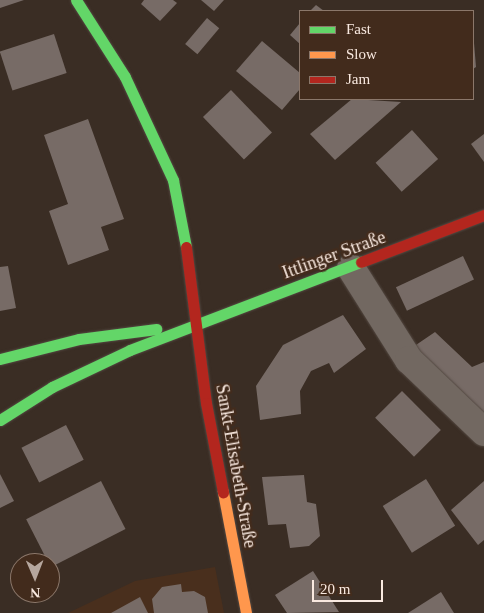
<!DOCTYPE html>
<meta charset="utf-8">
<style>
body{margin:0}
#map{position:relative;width:484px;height:613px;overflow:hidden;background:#3a2d24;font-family:Georgia,serif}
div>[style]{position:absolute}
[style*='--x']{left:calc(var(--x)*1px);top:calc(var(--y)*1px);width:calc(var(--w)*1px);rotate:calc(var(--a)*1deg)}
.built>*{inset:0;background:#492f1d}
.building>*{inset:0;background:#776b66;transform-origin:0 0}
.roads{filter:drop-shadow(0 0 1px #534841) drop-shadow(0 0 1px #534841)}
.street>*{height:28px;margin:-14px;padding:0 14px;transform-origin:14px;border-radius:14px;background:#726861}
.fast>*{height:11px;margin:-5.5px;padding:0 5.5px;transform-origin:5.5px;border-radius:5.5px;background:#63d668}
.slow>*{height:11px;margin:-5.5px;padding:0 5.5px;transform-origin:5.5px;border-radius:5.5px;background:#ff974d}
.jam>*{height:11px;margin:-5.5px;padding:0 5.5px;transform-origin:5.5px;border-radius:5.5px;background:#b3261e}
span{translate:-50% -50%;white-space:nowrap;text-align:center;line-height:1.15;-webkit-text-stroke:5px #422b1c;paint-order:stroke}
.street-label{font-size:18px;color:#f9e9e0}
.legend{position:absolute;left:299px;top:10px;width:175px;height:90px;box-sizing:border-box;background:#422b1c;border:1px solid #8b776a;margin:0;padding:6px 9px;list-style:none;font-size:15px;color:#f9e9e0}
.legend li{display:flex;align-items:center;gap:10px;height:25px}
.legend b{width:25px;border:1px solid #8b776a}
.north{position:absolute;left:10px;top:553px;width:50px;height:50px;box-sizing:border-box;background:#422b1c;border:1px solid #8b776a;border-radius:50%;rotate:179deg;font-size:14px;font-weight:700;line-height:20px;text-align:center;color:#f9e9e0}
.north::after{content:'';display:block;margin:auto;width:18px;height:22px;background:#b6a79e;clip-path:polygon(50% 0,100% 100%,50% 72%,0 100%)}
.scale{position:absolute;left:312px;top:580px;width:71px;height:22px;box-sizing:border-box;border:2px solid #f9e9e0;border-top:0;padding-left:6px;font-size:15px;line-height:18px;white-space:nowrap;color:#f9e9e0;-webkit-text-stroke:4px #422b1c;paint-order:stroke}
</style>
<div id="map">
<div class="built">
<i style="clip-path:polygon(215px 567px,224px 613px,68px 613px,135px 581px)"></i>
</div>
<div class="building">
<i style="clip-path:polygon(0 0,24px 0,0 8px)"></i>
<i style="clip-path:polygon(144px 0,173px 0,177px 3px,160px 21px,141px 4px)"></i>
<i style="clip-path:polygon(201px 0,224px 0,214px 11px)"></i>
<i style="clip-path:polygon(316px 5px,324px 11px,310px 11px)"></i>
<i style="left:207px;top:18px;width:16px;height:34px;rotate:40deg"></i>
<i style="clip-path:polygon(300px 23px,300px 44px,290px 35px)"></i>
<i style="clip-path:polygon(473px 31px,476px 67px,473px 69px)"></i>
<i style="left:54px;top:34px;width:41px;height:57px;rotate:72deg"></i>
<i style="clip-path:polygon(262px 41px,300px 73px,300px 89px,282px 110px,236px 71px)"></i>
<i style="left:231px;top:90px;width:59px;height:39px;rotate:46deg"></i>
<i style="clip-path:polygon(352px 99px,401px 102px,335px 160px,310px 134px)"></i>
<i style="clip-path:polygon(88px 119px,124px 219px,101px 227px,109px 250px,68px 265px,49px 211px,68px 204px,44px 135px)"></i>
<i style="left:412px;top:130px;width:39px;height:49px;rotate:48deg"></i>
<i style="clip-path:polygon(484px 134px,484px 162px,471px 144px)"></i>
<i style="left:463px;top:256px;width:26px;height:74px;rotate:65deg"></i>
<i style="clip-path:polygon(8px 266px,16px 308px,0 311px,0 267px)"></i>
<i style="clip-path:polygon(343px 315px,366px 349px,334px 373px,329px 363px,311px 371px,300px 391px,301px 414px,260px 420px,256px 386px,283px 345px)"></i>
<i style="clip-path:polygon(435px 332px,472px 367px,484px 362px,484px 418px,413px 347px)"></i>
<i style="left:402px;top:391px;width:55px;height:38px;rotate:45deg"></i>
<i style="left:66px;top:425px;width:39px;height:50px;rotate:63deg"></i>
<i style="clip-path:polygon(0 474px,14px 501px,0 508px)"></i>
<i style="clip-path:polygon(304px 475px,307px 502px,316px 504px,320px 536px,309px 546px,290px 548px,286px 524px,268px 525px,262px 477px)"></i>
<i style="left:426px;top:479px;width:55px;height:51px;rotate:58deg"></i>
<i style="left:101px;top:481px;width:54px;height:84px;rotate:63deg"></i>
<i style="clip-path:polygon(484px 481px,484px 540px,478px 545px,451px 510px)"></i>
<i style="clip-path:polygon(313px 571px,339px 612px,287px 613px,275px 595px)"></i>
<i style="clip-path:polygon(181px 584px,182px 592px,194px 591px,205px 597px,208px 613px,154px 613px,152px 599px,162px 587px)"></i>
<i style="clip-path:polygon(441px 592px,454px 613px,408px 613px)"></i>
<i style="clip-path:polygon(140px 597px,148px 613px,111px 613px)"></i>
</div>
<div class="roads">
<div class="street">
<i style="--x:351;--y:268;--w:109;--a:57.8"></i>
<i style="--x:409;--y:360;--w:104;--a:43.8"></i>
</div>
<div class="fast">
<i style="--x:76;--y:0;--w:91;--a:57.5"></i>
<i style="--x:125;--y:77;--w:114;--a:65"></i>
<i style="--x:173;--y:180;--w:68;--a:79"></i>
<i style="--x:0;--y:359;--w:81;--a:-14.2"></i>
<i style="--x:79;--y:339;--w:78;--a:-7.4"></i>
<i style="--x:0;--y:420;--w:62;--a:-32.4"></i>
<i style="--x:52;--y:387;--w:86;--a:-25.4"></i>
<i style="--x:130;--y:350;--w:247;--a:-20.9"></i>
</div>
<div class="slow">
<i style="--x:223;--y:492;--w:123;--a:79.2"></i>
</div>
<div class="jam">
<i style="--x:186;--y:247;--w:157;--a:82.7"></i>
<i style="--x:206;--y:403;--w:91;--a:79.2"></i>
<i style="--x:361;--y:262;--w:132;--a:-20.9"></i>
</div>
</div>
<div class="street-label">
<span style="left:334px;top:255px;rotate:-20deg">Ittlinger Straße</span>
<span style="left:236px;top:466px;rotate:80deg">Sankt-Elisabeth-Straße</span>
</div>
<ul class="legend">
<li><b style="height:6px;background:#63d668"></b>Fast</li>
<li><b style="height:6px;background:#ff974d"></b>Slow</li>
<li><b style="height:6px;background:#b3261e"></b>Jam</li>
</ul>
<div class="north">N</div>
<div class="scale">20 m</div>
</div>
